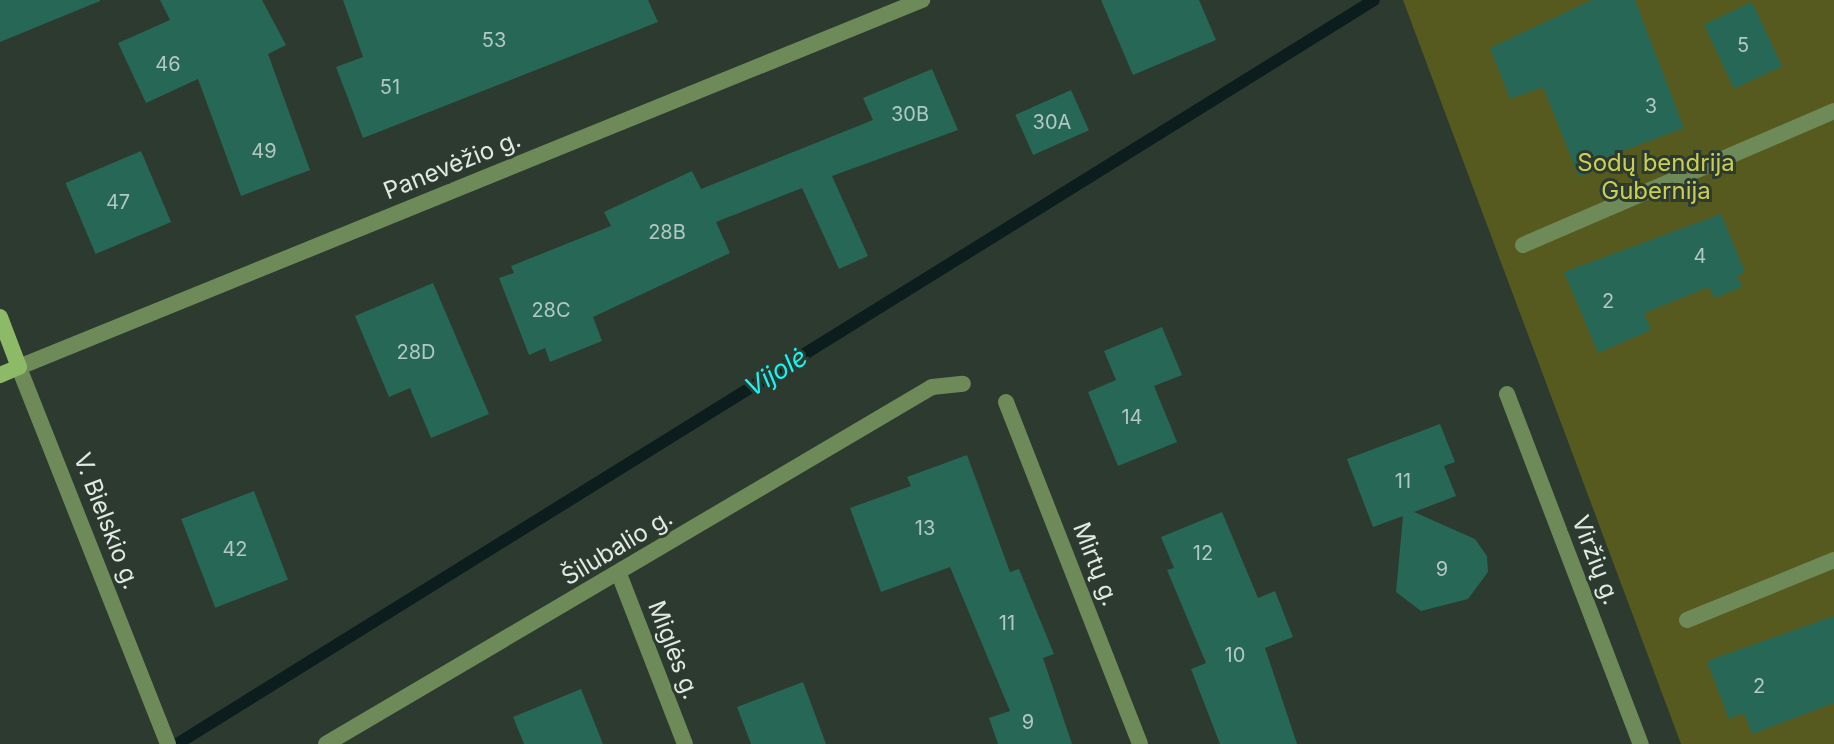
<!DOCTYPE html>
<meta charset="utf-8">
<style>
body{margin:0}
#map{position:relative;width:1834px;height:744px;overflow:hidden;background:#2c3a2f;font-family:Inter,sans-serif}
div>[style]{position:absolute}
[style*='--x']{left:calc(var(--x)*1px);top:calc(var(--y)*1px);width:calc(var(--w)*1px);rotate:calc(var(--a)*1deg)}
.green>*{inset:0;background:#575a1e}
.stream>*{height:12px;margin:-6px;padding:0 6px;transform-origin:6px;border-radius:6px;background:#0c1d1d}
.building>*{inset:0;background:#276756;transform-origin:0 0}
.street>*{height:16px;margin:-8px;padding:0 8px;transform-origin:8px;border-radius:8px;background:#6e8a58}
.secondary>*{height:16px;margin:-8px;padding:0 8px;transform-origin:8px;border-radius:8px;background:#8dba67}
span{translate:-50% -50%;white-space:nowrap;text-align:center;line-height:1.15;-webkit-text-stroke:6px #2c3a2f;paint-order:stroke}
.number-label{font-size:20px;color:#b2c8c0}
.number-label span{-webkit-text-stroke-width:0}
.park-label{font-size:24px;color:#cacf52}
.street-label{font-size:24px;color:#e1e9e3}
.water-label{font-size:26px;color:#18f4f2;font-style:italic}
</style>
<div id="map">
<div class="green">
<i style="clip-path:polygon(1403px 0,1834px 0,1834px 744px,1681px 744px)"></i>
</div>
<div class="stream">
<i style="--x:177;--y:744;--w:1409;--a:-31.86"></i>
</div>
<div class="building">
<i style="clip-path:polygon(0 0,100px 0,100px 1px,0 42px)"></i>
<i style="clip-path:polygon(160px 0,262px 0,286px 45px,268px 54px,310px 170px,241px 196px,198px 79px,146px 103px,118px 43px,170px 20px)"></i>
<i style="clip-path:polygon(343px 0,648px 0,658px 22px,363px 138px,336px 67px,363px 57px)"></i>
<i style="clip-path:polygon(1101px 0,1199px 0,1216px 40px,1133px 75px)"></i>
<i style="clip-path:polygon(1592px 0,1635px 0,1684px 128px,1604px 158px,1607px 166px,1579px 177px,1543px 87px,1510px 99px,1490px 48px)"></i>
<i style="left:1752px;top:2px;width:71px;height:53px;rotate:65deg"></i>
<i style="clip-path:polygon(932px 69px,958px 130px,832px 176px,868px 256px,839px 269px,802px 188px,716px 222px,730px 253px,593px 317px,602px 341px,550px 362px,545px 348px,529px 355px,499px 278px,514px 273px,511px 266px,611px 226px,604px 212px,692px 171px,701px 189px,873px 120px,863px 98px)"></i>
<i style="left:1071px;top:90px;width:44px;height:61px;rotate:66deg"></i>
<i style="left:141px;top:151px;width:77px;height:82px;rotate:67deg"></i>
<i style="clip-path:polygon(1721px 214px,1745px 272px,1737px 276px,1742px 287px,1714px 298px,1709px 287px,1644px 313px,1651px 330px,1598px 353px,1564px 272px)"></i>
<i style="clip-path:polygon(433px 283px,489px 414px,431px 438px,410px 388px,389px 397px,355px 316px)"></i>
<i style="clip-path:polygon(1162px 327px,1182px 375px,1154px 386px,1177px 442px,1118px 466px,1088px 392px,1116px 380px,1104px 351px)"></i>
<i style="clip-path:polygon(1440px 424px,1455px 462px,1444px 466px,1456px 496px,1414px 512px,1475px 539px,1487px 556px,1488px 572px,1468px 599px,1421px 611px,1396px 592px,1403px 516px,1373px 527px,1347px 459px)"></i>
<i style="clip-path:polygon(967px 455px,1010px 572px,1019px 569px,1054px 654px,1043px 658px,1072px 744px,998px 744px,989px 718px,1010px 711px,950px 567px,881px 592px,850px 508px,911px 486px,907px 477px)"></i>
<i style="left:254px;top:491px;width:95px;height:78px;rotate:69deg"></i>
<i style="clip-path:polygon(1222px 512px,1258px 598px,1275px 591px,1293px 637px,1265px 648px,1297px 744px,1220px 744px,1191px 669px,1206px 663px,1167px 570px,1174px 568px,1161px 537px)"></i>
<i style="clip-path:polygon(1834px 616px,1834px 703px,1752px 734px,1744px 713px,1729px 719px,1707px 661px)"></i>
<i style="clip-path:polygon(803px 682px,826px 744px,751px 744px,737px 707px)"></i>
<i style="clip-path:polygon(581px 689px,603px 744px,524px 744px,513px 717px)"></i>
</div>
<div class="street">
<i style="--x:1523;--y:245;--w:339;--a:-23.3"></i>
<i style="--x:1507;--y:394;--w:375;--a:69.1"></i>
<i style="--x:1006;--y:402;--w:367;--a:68.6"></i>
<i style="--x:619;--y:574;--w:182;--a:68.8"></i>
<i style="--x:1687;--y:620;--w:159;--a:-22.2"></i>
<i style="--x:168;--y:744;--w:405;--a:-111.6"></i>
<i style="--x:19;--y:367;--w:975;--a:-22.12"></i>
<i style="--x:326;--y:744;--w:703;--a:-30.5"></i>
<i style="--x:932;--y:387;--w:31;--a:-6"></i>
</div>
<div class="secondary">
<i style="--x:0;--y:317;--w:53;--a:69.2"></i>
<i style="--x:19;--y:367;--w:21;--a:157"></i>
</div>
<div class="number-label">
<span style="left:494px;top:40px">53</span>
<span style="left:1743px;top:45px">5</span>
<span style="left:168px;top:64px">46</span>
<span style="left:390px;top:87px">51</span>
<span style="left:1651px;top:106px">3</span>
<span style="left:910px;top:114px">30B</span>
<span style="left:1052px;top:122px">30A</span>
<span style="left:264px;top:151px">49</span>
<span style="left:118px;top:202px">47</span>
<span style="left:667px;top:232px">28B</span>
<span style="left:1700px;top:256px">4</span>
<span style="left:1608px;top:301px">2</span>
<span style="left:551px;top:310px">28C</span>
<span style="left:416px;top:352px">28D</span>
<span style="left:1132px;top:417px">14</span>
<span style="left:1403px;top:481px">11</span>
<span style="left:925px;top:528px">13</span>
<span style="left:235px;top:549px">42</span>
<span style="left:1203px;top:553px">12</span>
<span style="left:1442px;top:569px">9</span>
<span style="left:1007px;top:623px">11</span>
<span style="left:1235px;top:655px">10</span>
<span style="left:1759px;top:686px">2</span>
<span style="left:1028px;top:722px">9</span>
</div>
<div class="park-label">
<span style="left:1656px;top:177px">Sodų bendrija<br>Gubernija</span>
</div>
<div class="street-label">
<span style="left:452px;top:165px;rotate:-22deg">Panevėžio g.</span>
<span style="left:107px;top:521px;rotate:69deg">V. Bielskio g.</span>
<span style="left:617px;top:547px;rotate:-31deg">Šilubalio g.</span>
<span style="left:1596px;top:560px;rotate:69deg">Viržių g.</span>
<span style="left:1096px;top:564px;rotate:69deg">Mirtų g.</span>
<span style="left:674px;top:650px;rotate:69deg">Miglės g.</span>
</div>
<div class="water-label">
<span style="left:776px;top:372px;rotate:-32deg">Vijolė</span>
</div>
</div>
